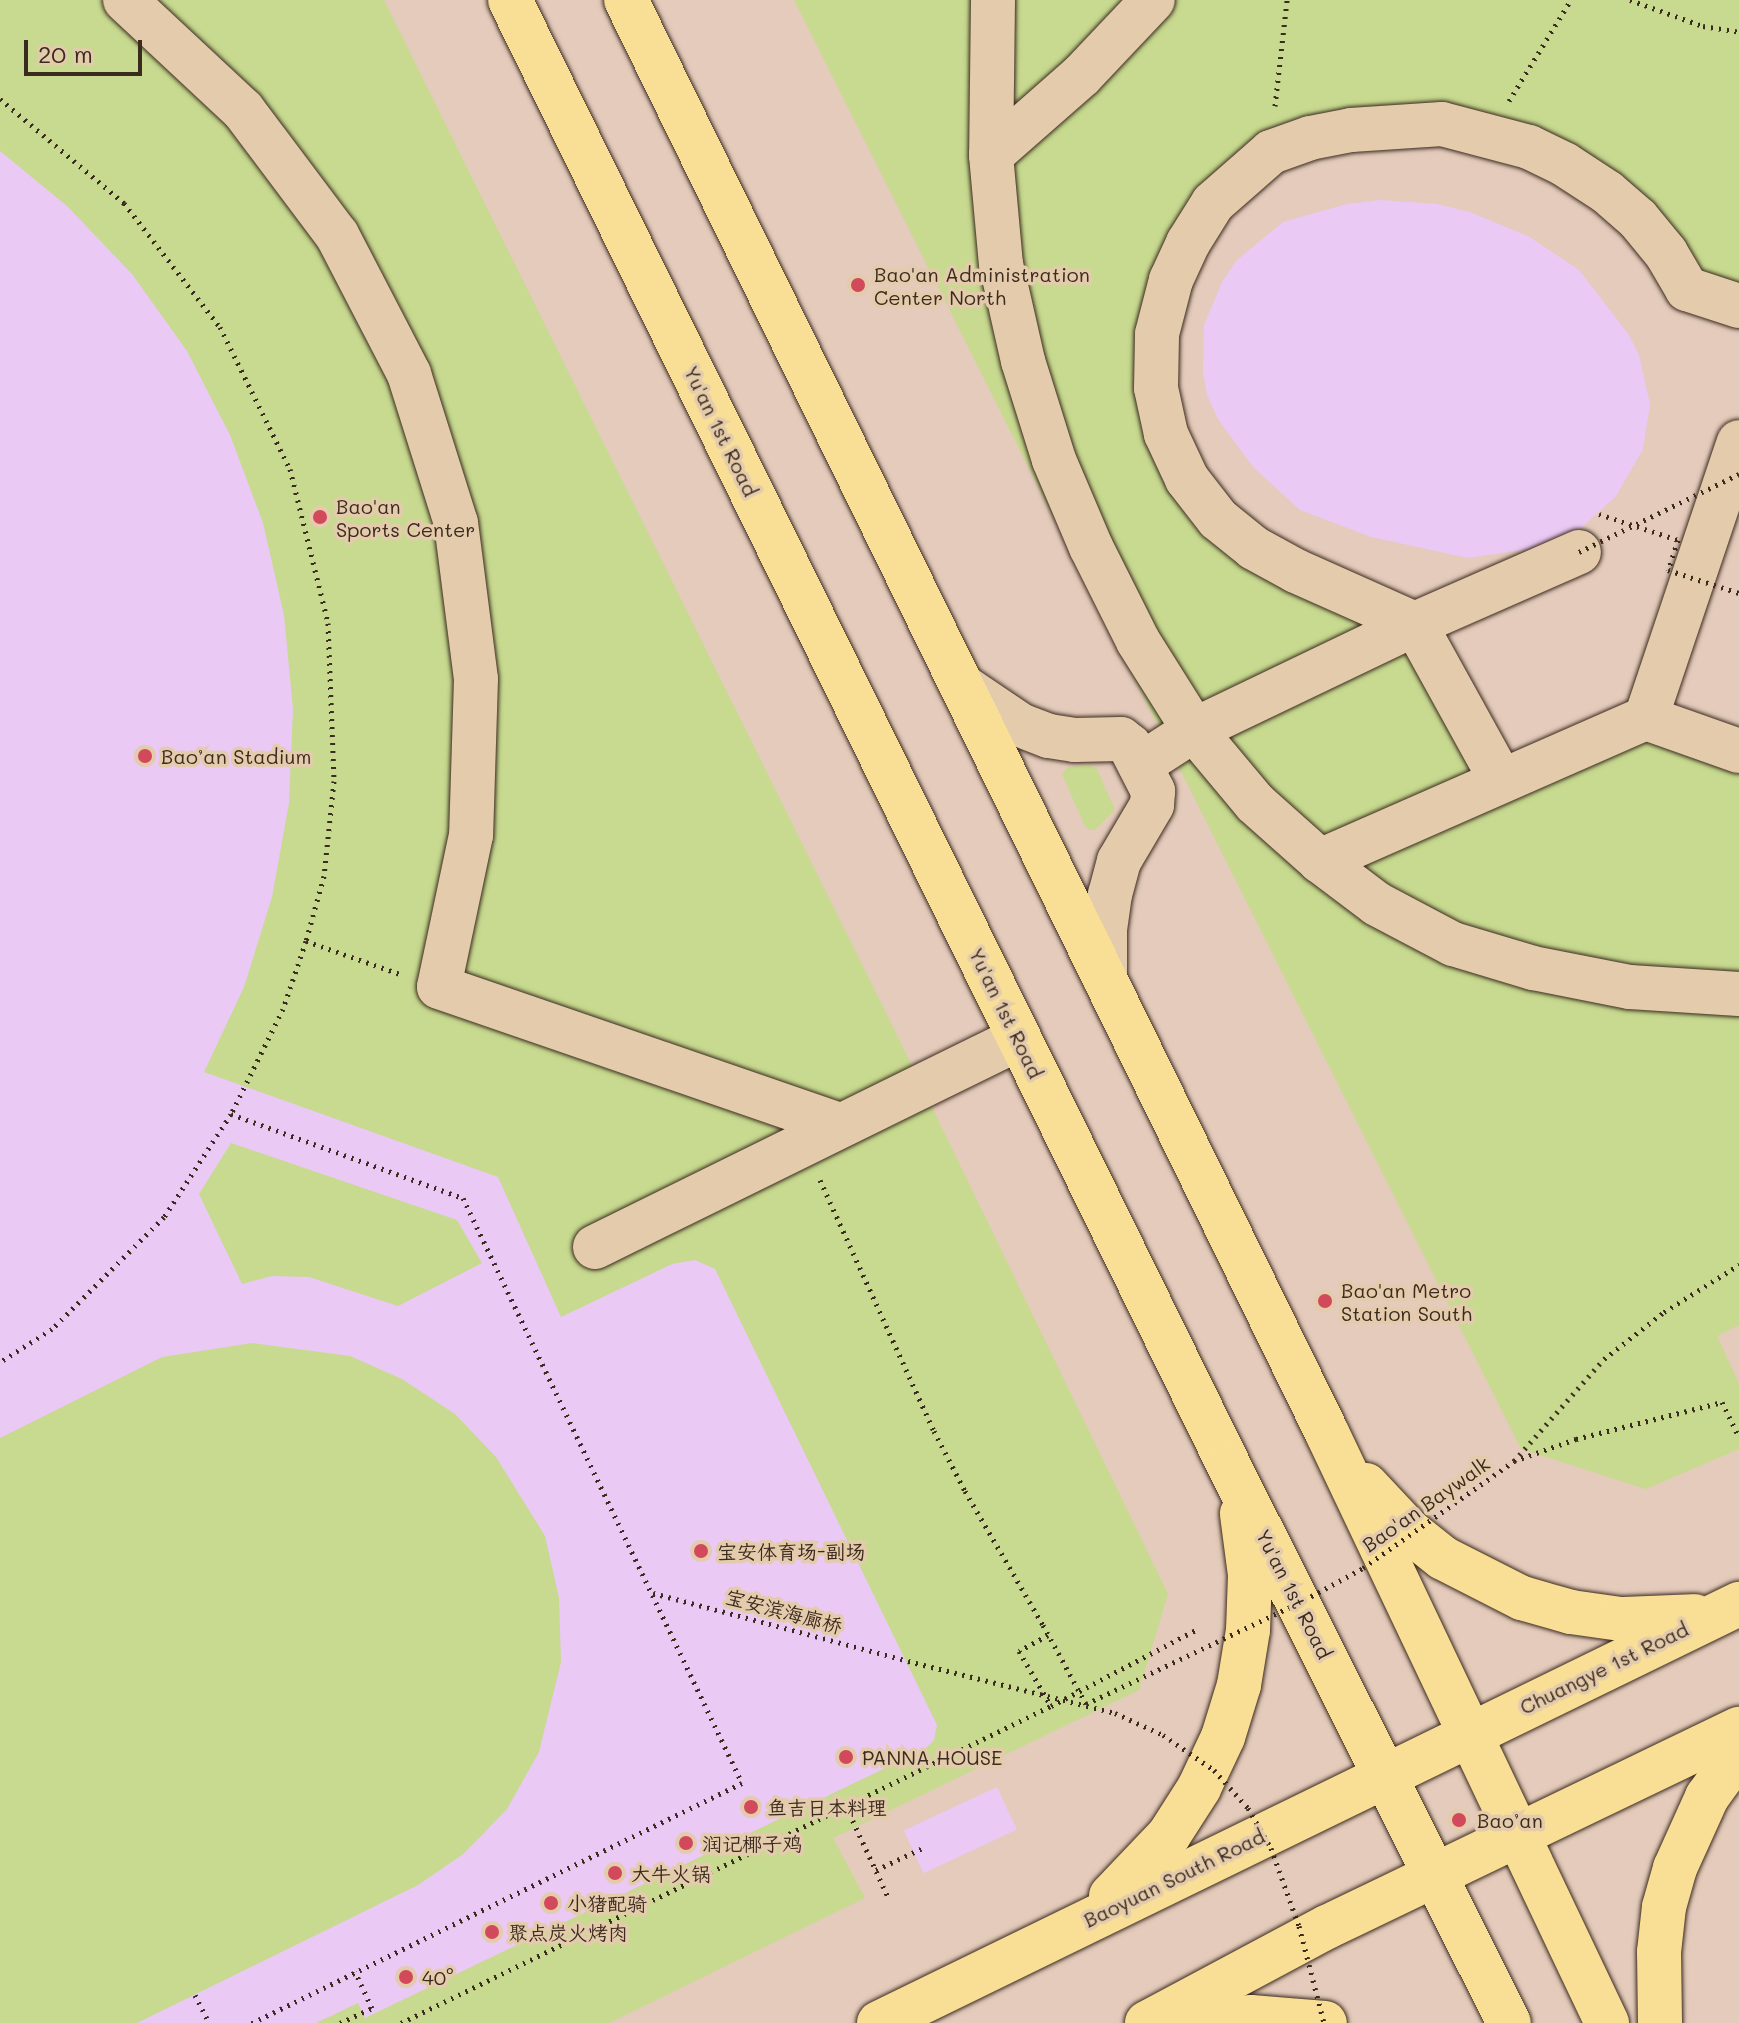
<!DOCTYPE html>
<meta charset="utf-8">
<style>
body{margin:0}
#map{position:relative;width:1739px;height:2023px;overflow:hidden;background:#e4cbbb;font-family:Mali,"LXGW WenKai TC",sans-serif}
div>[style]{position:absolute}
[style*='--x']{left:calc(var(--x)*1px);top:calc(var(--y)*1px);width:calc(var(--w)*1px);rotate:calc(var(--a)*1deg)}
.green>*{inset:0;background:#c7da8f}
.building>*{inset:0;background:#eac9f5;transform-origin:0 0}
.path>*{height:5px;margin-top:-2.5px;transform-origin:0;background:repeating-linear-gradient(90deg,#3b2a1e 0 2px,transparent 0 8px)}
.roads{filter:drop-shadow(0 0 2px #3b2a1e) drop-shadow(0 0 2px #3b2a1e)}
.minor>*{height:44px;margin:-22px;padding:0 22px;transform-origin:22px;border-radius:22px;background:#e3cbac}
.major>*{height:44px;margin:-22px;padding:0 22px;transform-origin:22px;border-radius:22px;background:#f9df96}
.path-bridge>*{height:5px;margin-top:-2.5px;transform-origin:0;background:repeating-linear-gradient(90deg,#3b2a1e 0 2px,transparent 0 8px)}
.dots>*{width:22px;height:22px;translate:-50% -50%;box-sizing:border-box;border:4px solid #e3cbac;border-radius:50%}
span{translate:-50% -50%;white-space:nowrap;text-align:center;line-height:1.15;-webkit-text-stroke:7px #e3cbac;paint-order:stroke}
.poi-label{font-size:20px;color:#3b2a1e}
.left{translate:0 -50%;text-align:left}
.street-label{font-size:20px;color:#3b2a1e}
.scale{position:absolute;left:24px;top:40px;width:118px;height:36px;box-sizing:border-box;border:4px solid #3b2a1e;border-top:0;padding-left:10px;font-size:24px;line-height:28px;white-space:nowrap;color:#3b2a1e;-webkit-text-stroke:6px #e3cbac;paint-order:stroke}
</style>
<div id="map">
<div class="green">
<i style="clip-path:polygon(0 0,384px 0,897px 1035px,1168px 1594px,1139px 1690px,833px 1838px,865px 1898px,609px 2023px,0 2023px)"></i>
<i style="clip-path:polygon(794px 0,1739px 0,1739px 306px,1564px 164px,1351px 130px,1213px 203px,1156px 388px,1218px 519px,1415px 624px,1501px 780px,1646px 718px,1739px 751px,1739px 1325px,1717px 1336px,1739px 1384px,1739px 1449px,1646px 1489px,1521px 1449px)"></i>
<i style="clip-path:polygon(1090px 765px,1097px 769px,1115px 810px,1095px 830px,1089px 830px,1084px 824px,1062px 774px,1068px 767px)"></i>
</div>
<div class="building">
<i style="clip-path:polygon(evenodd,0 151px,67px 206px,132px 274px,187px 351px,230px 435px,263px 523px,284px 615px,293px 709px,289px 803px,272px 897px,244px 987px,204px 1072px,498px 1177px,561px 1317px,672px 1264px,695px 1260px,715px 1269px,937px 1725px,934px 1740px,925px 1749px,365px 2018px,358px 2003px,316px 2023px,137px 2023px,418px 1885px,462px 1855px,483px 1834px,507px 1809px,539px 1752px,561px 1662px,559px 1598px,545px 1536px,496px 1457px,455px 1414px,402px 1379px,350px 1356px,252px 1343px,162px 1357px,0 1438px,0 151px,231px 1143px,457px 1220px,482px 1263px,398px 1306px,309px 1277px,272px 1276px,242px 1284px,199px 1194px,231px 1143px)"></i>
<i style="clip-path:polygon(1380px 200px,1437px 204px,1470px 212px,1528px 236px,1579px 270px,1629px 335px,1639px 355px,1650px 404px,1643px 449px,1616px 496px,1579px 530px,1528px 549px,1468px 558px,1371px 537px,1300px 510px,1253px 467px,1218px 419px,1207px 395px,1203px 372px,1204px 325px,1222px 282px,1237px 260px,1283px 222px,1347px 204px)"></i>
<i style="left:997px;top:1787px;width:47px;height:103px;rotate:65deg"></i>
</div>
<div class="path">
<i style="--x:1630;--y:0;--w:77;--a:19.6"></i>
<i style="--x:1703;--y:26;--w:36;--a:9"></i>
<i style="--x:0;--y:99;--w:162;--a:40"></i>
<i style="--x:124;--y:203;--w:157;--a:52.3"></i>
<i style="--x:220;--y:327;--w:158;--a:63.8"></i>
<i style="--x:290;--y:469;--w:159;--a:76.1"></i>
<i style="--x:328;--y:623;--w:158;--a:87.8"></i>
<i style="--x:334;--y:781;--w:96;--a:96"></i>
<i style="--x:324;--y:876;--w:67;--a:105.5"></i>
<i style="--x:306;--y:941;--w:72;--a:108.7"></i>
<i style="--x:283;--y:1009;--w:117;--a:116.3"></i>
<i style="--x:231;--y:1114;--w:123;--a:123"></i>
<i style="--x:164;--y:1217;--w:158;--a:135"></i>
<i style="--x:52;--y:1329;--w:62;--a:147.6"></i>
<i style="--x:1509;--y:101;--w:119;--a:-58.5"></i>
<i style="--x:1275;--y:106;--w:107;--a:-83.5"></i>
<i style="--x:306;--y:941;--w:100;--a:19.3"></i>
<i style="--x:231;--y:1114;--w:247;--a:19.9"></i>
<i style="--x:463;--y:1198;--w:648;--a:64.5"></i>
<i style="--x:742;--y:1783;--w:546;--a:153.9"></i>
<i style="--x:820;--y:1180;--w:276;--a:65.6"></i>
<i style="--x:934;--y:1431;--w:68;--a:62.7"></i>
<i style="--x:965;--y:1491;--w:155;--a:59.8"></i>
<i style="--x:1514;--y:1461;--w:66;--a:-19.5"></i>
<i style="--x:1576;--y:1439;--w:151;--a:-14.2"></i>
<i style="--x:1722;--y:1402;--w:39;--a:64"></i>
<i style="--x:653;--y:1593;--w:264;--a:14.9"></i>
<i style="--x:1048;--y:1635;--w:33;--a:151"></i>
<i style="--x:1019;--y:1651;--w:64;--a:59.8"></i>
<i style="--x:846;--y:1806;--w:100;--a:65.2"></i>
<i style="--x:876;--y:1870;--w:54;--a:-25.1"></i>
<i style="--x:195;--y:1995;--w:31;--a:63"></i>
<i style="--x:340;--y:2023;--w:35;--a:-25"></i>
<i style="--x:372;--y:2008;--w:40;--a:-115"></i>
<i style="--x:401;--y:2023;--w:723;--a:-26"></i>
<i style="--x:1051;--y:1706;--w:164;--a:-27.7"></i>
</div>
<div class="roads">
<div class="minor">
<i style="--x:125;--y:0;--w:161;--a:43"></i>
<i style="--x:243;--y:110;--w:156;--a:53.1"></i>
<i style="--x:337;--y:235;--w:157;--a:62.6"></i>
<i style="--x:409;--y:374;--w:156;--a:72.5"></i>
<i style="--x:456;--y:523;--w:157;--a:82.7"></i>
<i style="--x:476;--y:679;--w:156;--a:91.8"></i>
<i style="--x:471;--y:835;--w:155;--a:101.9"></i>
<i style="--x:439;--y:987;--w:423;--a:19"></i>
<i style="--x:993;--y:0;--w:155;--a:90.7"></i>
<i style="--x:991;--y:155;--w:109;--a:84.8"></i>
<i style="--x:1001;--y:264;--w:99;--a:77.2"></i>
<i style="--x:1023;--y:361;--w:104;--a:72.6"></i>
<i style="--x:1054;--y:460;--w:95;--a:67"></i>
<i style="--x:1091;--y:547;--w:105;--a:63.4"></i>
<i style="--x:1138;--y:641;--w:105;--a:57.8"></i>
<i style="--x:1194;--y:730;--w:95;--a:50.1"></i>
<i style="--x:1255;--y:803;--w:87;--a:41.7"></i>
<i style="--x:1320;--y:861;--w:71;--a:37"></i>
<i style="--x:1377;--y:904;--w:86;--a:27.8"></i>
<i style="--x:1453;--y:944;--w:84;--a:16.7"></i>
<i style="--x:1533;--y:968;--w:99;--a:11.1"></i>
<i style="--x:1630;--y:987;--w:109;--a:3.7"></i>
<i style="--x:991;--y:155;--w:121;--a:-41.3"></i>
<i style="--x:1082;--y:75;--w:103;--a:-46.6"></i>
<i style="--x:961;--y:685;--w:71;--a:34.1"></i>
<i style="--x:1020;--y:725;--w:31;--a:21"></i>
<i style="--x:1049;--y:736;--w:26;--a:9"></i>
<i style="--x:1075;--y:740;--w:46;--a:-1.2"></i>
<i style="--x:1121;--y:739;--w:11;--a:38"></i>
<i style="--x:1130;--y:746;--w:51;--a:62.9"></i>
<i style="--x:1153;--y:791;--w:14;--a:94"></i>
<i style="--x:1152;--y:805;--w:65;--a:120.5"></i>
<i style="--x:1119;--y:861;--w:34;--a:105"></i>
<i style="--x:1110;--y:894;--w:35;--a:98"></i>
<i style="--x:1105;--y:929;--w:50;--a:90"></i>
<i style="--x:1646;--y:718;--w:99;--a:19.5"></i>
<i style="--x:1140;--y:765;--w:64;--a:-32.9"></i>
<i style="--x:1194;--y:730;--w:245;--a:-25.6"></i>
<i style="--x:1415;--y:624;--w:179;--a:-23.7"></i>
<i style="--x:1501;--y:780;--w:178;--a:-118.9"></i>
<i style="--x:1415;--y:624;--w:130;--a:-156"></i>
<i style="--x:1296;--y:571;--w:48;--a:-151.3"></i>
<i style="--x:1254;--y:548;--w:46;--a:-141.1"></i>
<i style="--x:1218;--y:519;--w:51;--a:-127.8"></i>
<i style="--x:1187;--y:479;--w:50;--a:-115"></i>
<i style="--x:1166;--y:434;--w:47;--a:-102.3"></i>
<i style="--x:1156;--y:388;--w:54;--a:-88.9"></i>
<i style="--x:1157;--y:334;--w:56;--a:-75.5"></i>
<i style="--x:1171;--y:280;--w:41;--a:-65.3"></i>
<i style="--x:1188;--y:243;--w:47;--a:-58"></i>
<i style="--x:1213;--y:203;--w:77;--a:-41.3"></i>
<i style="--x:1271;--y:152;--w:41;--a:-19.7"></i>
<i style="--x:1310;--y:138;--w:42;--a:-11"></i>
<i style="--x:1351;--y:130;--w:91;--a:-3.8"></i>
<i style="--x:1442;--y:124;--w:90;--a:14.8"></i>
<i style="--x:1529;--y:147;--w:39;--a:26"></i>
<i style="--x:1564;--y:164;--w:51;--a:33.1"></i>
<i style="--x:1607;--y:192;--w:41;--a:41.1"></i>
<i style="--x:1638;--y:219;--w:44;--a:50.5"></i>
<i style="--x:1666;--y:253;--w:42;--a:59.7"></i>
<i style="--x:1687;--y:289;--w:55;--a:18.1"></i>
<i style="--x:1320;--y:861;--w:356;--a:-23.7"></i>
<i style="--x:1646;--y:718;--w:291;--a:-71.4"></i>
<i style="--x:595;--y:1247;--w:473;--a:-26.2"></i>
</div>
<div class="major">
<i style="--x:510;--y:0;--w:1633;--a:63.87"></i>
<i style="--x:1229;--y:1466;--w:623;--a:63.31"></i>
<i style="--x:626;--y:0;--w:1595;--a:63.93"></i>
<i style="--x:1327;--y:1433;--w:653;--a:64.61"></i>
<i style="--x:1366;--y:1485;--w:63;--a:46.9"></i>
<i style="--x:1409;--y:1531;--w:43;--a:38.5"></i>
<i style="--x:1443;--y:1558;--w:89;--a:26.9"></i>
<i style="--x:1522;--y:1598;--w:51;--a:15.9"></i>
<i style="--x:1571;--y:1612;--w:50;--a:8"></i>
<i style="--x:1621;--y:1619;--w:74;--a:-2.3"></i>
<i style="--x:1111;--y:1896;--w:84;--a:-46.4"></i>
<i style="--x:1169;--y:1835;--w:56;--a:-57.4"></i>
<i style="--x:1199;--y:1788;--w:56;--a:-64.8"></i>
<i style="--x:1223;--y:1737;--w:54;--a:-72.9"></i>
<i style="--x:1239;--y:1685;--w:56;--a:-80.7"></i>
<i style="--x:1248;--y:1630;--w:55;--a:-87.9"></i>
<i style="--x:1250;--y:1575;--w:62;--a:-97.5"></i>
<i style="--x:879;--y:2023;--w:957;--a:-25.98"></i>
<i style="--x:1147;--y:2023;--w:204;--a:-28.1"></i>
<i style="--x:1327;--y:1927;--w:457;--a:-25.7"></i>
<i style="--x:1191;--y:2023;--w:60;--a:-5.7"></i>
<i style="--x:1251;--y:2017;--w:74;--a:4.6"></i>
<i style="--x:1660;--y:2023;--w:71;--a:-90.8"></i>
<i style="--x:1659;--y:1952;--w:45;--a:-83.7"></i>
<i style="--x:1664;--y:1907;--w:41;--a:-74.2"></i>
<i style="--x:1675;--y:1868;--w:78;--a:-65.7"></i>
<i style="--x:1707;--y:1797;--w:54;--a:-54"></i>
</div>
</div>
<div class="path-bridge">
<i style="--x:1599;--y:514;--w:83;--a:18.2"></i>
<i style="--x:1678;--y:540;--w:32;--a:108"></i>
<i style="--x:1668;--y:570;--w:75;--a:17.9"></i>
<i style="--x:1579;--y:552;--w:178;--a:-26"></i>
<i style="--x:1043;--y:1625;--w:90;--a:61.4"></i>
<i style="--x:1086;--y:1704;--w:233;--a:-25.4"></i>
<i style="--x:1297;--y:1604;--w:75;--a:-28.6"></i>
<i style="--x:1363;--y:1568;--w:185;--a:-35.3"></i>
<i style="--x:1514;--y:1461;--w:136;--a:-48.6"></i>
<i style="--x:1604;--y:1359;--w:76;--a:-38.1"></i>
<i style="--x:1664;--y:1312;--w:89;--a:-32.1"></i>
<i style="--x:908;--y:1661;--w:213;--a:14.1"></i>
<i style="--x:1115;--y:1713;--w:53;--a:24.6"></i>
<i style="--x:1163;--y:1735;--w:62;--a:34.5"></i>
<i style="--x:1214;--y:1770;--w:51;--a:48.2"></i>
<i style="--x:1248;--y:1808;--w:46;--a:60.1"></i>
<i style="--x:1271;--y:1848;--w:83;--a:70.3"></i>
<i style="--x:1299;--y:1926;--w:100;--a:75.5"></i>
</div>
<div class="dots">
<i style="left:858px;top:285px;background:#d1495b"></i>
<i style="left:320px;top:517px;background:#d1495b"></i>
<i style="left:145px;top:756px;background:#d1495b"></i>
<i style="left:1325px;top:1301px;background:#d1495b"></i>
<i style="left:701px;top:1551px;background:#d1495b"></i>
<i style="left:846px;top:1757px;background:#d1495b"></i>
<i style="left:751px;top:1807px;background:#d1495b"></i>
<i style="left:1459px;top:1820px;background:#d1495b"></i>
<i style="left:686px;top:1843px;background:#d1495b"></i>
<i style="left:615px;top:1873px;background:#d1495b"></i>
<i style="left:551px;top:1903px;background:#d1495b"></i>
<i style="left:492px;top:1932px;background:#d1495b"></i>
<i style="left:406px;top:1977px;background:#d1495b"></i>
</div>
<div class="poi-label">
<span class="left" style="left:874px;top:286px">Bao'an Administration<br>Center North</span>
<span class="left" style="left:336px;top:518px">Bao'an<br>Sports Center</span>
<span class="left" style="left:161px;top:756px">Bao’an Stadium</span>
<span class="left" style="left:1341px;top:1302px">Bao'an Metro<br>Station South</span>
<span class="left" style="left:717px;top:1551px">宝安体育场-副场</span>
<span class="left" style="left:862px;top:1757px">PANNA HOUSE</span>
<span class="left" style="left:767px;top:1807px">鱼吉日本料理</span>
<span class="left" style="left:1477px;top:1820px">Bao’an</span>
<span class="left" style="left:702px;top:1843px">润记椰子鸡</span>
<span class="left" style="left:631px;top:1873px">大牛火锅</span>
<span class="left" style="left:567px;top:1903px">小猪配骑</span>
<span class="left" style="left:508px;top:1932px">聚点炭火烤肉</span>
<span class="left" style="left:422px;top:1977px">40°</span>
</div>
<div class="street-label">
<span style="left:721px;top:431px;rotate:64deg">Yu'an 1st Road</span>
<span style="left:1006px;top:1013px;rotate:64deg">Yu'an 1st Road</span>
<span style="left:1426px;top:1504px;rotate:-35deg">Bao'an Baywalk</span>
<span style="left:1294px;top:1594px;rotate:63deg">Yu'an 1st Road</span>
<span style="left:784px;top:1611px;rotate:15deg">宝安滨海廊桥</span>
<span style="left:1604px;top:1668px;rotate:-26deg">Chuangye 1st Road</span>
<span style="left:1174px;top:1878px;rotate:-26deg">Baoyuan South Road</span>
</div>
<div class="scale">20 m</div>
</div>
